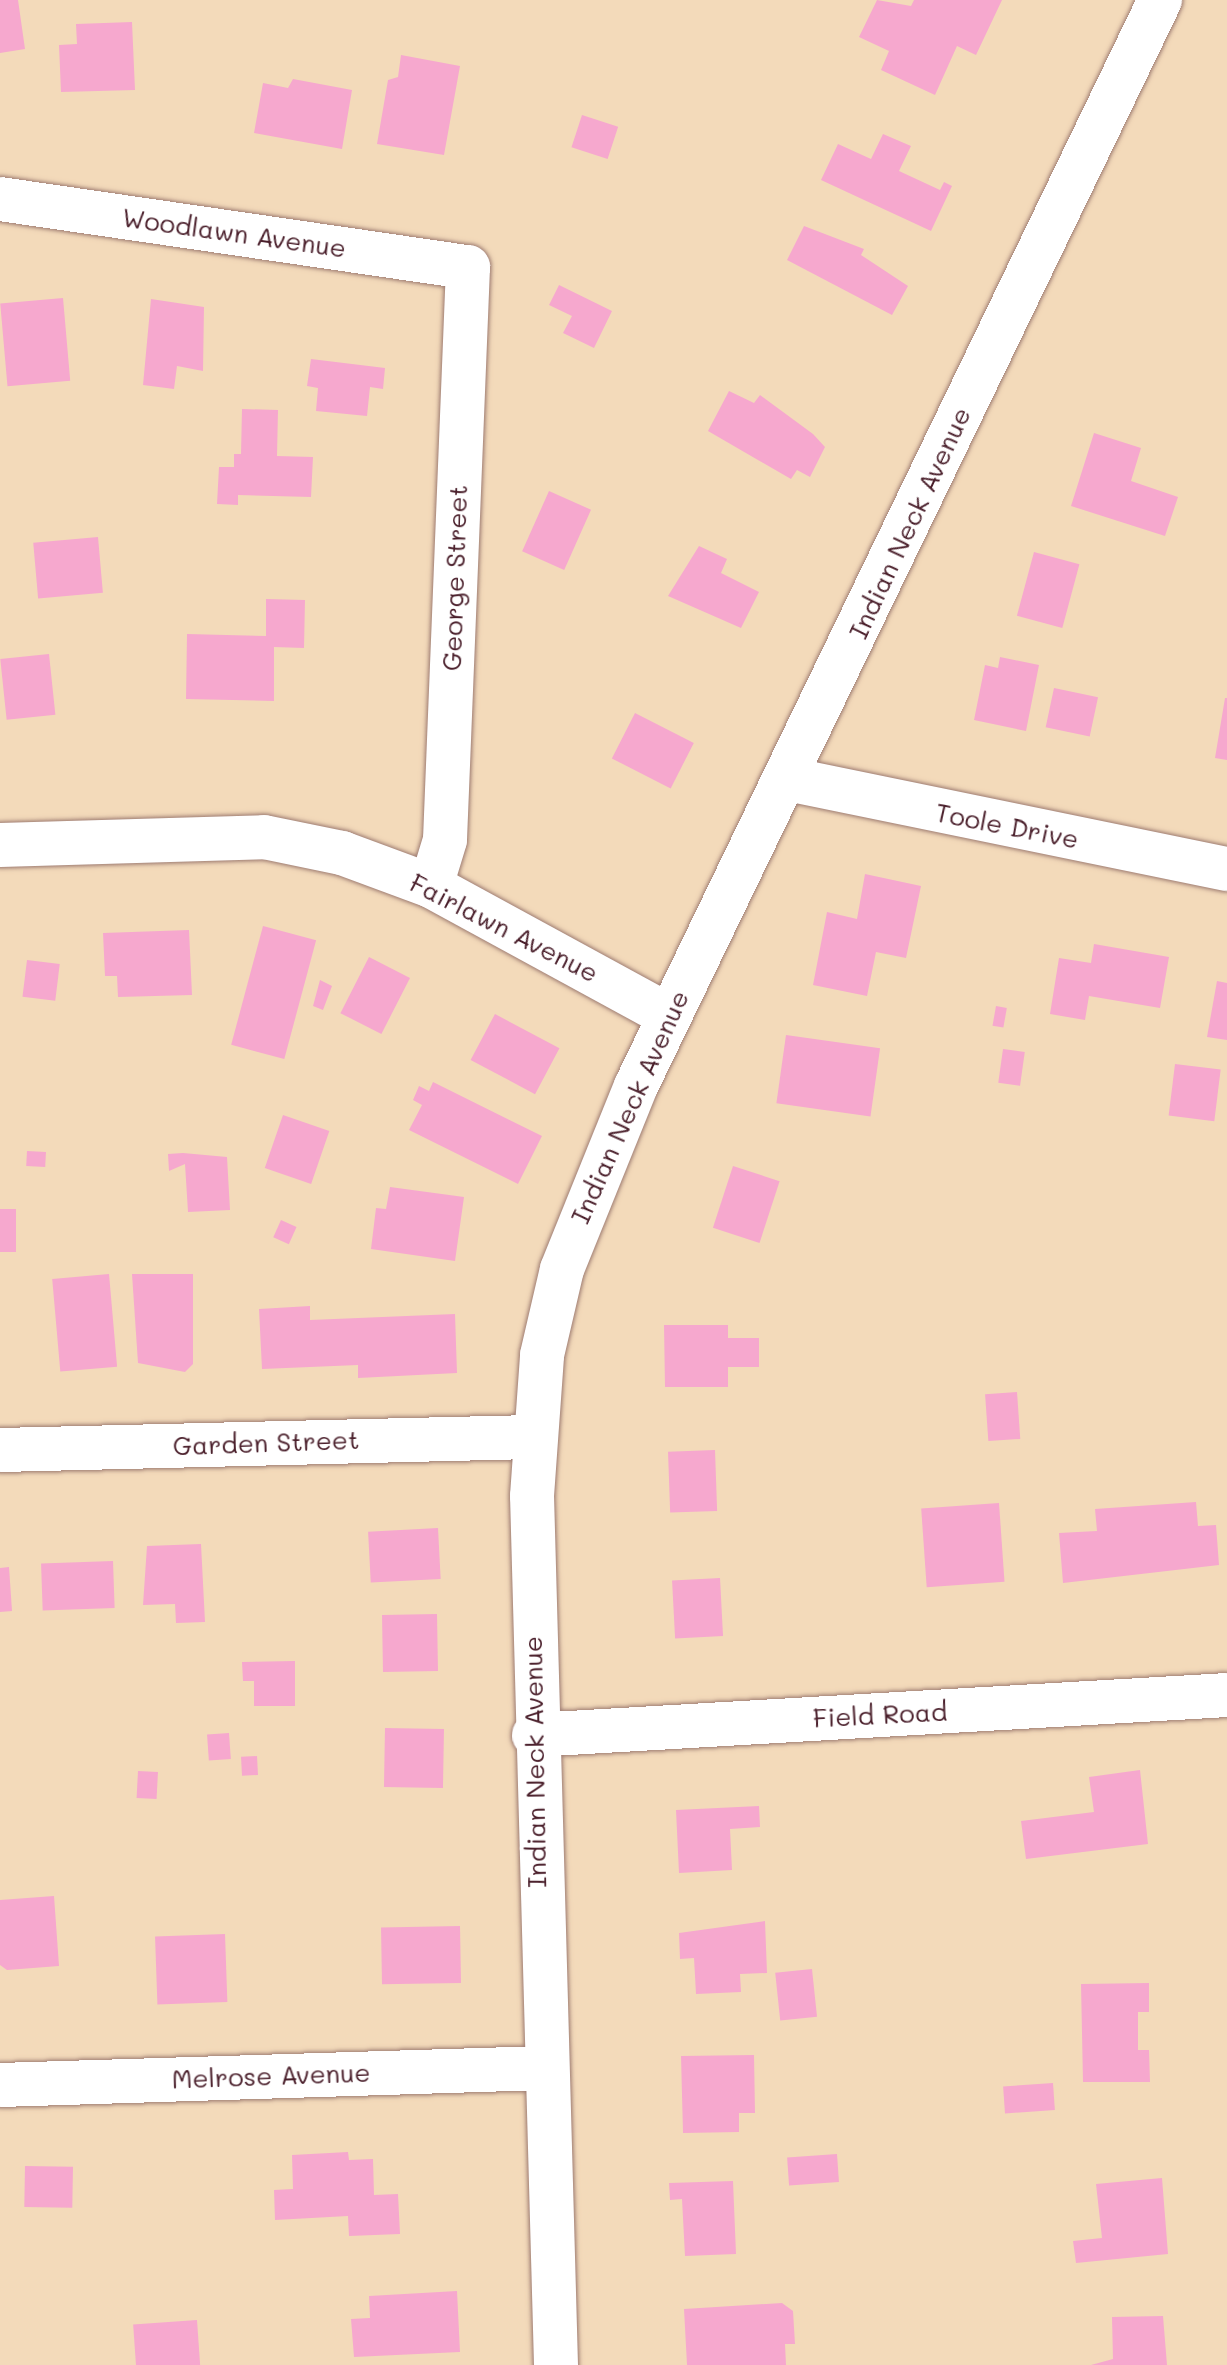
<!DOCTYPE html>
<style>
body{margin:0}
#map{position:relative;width:1227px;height:2365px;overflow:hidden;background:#f3daba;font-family:Mali,sans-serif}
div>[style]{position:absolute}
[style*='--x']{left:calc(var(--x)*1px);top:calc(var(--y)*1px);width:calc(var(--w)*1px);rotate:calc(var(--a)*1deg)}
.building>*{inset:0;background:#f6a8ce;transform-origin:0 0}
.roads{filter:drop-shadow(0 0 2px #9e7c72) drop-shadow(0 0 2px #9e7c72)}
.minor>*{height:44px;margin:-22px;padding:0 22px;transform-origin:22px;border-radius:22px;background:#fff}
.tertiary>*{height:44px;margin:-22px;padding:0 22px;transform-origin:22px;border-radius:22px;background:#fff}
span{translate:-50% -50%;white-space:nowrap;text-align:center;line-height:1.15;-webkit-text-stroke:7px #fff;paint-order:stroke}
.street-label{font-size:26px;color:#4a1f2b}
</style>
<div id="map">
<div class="building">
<i style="clip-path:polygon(0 0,18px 0,25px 49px,0 53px)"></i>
<i style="clip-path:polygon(877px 0,911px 6px,914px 0,1002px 0,976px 55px,957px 46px,935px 95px,881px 70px,889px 51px,859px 37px)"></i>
<i style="clip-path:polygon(132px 22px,135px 90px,61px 92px,59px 45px,77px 44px,76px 24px)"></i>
<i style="clip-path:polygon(401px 55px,460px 66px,444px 155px,377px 144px,388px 80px,398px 77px)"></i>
<i style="clip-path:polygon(293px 79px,352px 90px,342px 149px,254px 133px,263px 83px,288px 88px)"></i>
<i style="left:582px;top:115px;width:38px;height:34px;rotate:18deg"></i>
<i style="clip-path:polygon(883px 134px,911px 146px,899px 171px,940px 190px,944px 182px,952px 186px,931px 231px,821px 180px,838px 144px,871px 159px)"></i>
<i style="clip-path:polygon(804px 226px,864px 249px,861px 255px,908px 286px,892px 315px,787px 260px)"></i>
<i style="clip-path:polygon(559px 285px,612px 311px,594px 348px,563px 333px,572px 316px,549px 305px)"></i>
<i style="left:63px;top:298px;width:83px;height:63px;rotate:85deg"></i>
<i style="clip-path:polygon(151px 299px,204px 307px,203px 371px,177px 366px,174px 389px,143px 385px)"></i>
<i style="clip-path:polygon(311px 359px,385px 368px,383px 389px,370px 387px,367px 416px,316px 411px,318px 388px,307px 386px)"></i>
<i style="clip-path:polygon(729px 391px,754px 403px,760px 395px,813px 434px,825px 447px,810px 477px,797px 470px,791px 479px,708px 431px)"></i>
<i style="clip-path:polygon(242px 409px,278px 410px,277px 456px,313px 457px,311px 497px,238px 495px,238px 505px,217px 504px,219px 467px,234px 467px,234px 454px,241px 454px)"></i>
<i style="clip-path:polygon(1094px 433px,1141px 448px,1131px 481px,1178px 497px,1165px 536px,1071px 506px)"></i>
<i style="left:549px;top:491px;width:46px;height:66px;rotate:24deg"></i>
<i style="left:98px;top:537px;width:56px;height:65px;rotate:85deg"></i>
<i style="clip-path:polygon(699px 546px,727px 559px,721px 573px,759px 592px,741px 628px,668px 596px)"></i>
<i style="left:1034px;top:552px;width:47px;height:66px;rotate:15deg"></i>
<i style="clip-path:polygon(266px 599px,305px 600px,304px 648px,274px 647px,274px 701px,186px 699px,187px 634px,266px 636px)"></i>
<i style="left:49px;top:654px;width:61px;height:49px;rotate:84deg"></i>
<i style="clip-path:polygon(1000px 657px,1039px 665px,1026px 731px,974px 720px,985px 665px,998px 668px)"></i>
<i style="left:1054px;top:688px;width:45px;height:40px;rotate:12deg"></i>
<i style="clip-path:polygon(1225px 698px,1227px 698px,1227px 760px,1215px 758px)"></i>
<i style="left:635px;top:713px;width:66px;height:51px;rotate:27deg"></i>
<i style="clip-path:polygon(865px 874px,921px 886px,906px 958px,876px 952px,867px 996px,813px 985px,827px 912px,857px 919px)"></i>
<i style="left:263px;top:926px;width:55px;height:123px;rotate:15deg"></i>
<i style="clip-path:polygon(189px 930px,192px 995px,118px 997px,117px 976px,105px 976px,103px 933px)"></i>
<i style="clip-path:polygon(1094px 944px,1169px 957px,1160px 1008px,1089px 996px,1085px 1020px,1050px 1014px,1059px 958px,1091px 963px)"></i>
<i style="left:369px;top:957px;width:46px;height:63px;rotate:27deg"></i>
<i style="left:27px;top:960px;width:33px;height:37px;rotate:7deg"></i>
<i style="clip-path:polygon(320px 980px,332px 986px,323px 1010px,313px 1006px)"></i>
<i style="clip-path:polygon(1217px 981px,1227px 983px,1227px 1040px,1207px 1037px)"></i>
<i style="left:996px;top:1006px;width:11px;height:20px;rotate:10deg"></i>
<i style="left:495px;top:1014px;width:73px;height:52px;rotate:28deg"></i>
<i style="left:786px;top:1035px;width:95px;height:69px;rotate:8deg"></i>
<i style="left:1003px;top:1049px;width:22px;height:34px;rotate:8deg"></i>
<i style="left:1175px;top:1064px;width:46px;height:52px;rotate:7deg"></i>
<i style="clip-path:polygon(433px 1082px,542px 1136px,518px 1184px,409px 1130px,422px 1105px,413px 1100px,419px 1086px,429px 1091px)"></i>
<i style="left:283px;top:1115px;width:49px;height:56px;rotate:19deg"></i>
<i style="left:27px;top:1151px;width:19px;height:15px;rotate:3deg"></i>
<i style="clip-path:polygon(183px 1153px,227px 1157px,230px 1210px,188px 1212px,185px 1164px,169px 1171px,168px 1154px)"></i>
<i style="left:733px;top:1166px;width:49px;height:65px;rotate:18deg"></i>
<i style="clip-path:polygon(390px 1187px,464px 1197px,455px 1261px,371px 1249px,376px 1208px,386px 1209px)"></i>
<i style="left:0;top:1209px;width:16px;height:43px"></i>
<i style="left:281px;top:1220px;width:17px;height:19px;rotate:24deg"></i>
<i style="left:109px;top:1274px;width:93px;height:57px;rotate:85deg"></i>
<i style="clip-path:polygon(132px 1274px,193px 1274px,193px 1364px,185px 1372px,138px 1363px)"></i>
<i style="clip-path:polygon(310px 1306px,310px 1320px,455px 1314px,457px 1373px,358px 1378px,358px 1365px,262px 1369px,259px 1309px)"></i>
<i style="clip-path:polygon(664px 1325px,728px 1325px,728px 1338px,759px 1338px,759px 1367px,728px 1367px,728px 1387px,665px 1387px)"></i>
<i style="left:1017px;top:1392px;width:47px;height:32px;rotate:86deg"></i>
<i style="left:715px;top:1450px;width:61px;height:47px;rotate:88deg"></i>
<i style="clip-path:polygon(1196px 1502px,1198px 1526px,1216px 1525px,1219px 1565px,1063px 1583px,1059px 1533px,1097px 1531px,1095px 1509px)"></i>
<i style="left:999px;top:1503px;width:79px;height:78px;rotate:86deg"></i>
<i style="left:438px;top:1528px;width:51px;height:70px;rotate:87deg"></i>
<i style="clip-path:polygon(201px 1544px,205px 1622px,176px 1623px,175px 1604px,143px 1605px,147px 1546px)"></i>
<i style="left:113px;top:1561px;width:47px;height:72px;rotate:88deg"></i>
<i style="clip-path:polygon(9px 1567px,12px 1611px,0 1612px,0 1568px)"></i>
<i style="left:720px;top:1578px;width:58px;height:48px;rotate:87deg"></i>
<i style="left:437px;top:1614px;width:57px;height:55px;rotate:89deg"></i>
<i style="clip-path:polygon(295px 1661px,295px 1706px,254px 1706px,254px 1681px,243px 1681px,242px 1662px)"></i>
<i style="left:385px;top:1728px;width:59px;height:59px;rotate:1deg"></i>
<i style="left:229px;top:1733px;width:26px;height:22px;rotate:86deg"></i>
<i style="left:257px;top:1756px;width:19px;height:16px;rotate:87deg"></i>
<i style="clip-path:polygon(1140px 1770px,1148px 1844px,1026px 1859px,1021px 1821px,1094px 1812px,1089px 1777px)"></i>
<i style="left:138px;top:1771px;width:20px;height:27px;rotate:3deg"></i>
<i style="clip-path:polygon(759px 1806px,760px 1827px,730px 1829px,732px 1870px,679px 1873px,676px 1810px)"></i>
<i style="clip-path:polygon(54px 1896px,59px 1966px,7px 1970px,0 1965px,0 1900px)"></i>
<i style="clip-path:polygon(765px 1921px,767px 1973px,740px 1974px,741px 1992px,696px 1994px,694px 1958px,680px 1959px,679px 1933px)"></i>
<i style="left:460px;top:1926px;width:57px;height:79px;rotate:89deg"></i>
<i style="left:225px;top:1934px;width:68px;height:70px;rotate:88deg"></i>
<i style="left:812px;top:1969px;width:48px;height:37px;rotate:84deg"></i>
<i style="clip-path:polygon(1149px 1983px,1149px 2012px,1138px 2012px,1138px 2050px,1149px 2050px,1150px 2082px,1083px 2082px,1081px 1984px)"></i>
<i style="clip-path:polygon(754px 2055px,755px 2113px,739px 2113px,739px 2132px,683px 2133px,681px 2056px)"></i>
<i style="left:1053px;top:2083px;width:27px;height:50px;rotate:86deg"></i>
<i style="clip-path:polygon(348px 2152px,349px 2160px,373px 2159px,374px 2195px,398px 2194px,400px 2234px,349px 2236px,348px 2216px,275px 2220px,274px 2190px,293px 2189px,292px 2155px)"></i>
<i style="left:837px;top:2154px;width:28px;height:50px;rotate:86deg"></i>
<i style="left:25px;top:2166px;width:48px;height:41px;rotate:1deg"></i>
<i style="clip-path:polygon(1162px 2178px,1168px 2254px,1076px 2263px,1073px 2241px,1102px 2238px,1096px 2184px)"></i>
<i style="clip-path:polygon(733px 2181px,736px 2254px,685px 2256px,682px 2199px,670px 2200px,669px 2183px)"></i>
<i style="clip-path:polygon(457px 2291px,460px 2352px,354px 2357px,351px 2319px,370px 2318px,369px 2296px)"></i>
<i style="clip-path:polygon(782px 2303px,793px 2311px,795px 2344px,785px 2344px,786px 2365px,687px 2365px,684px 2309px)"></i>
<i style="clip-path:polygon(1163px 2316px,1167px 2365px,1091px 2365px,1113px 2359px,1112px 2317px)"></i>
<i style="left:197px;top:2320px;width:45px;height:64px;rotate:86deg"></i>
</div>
<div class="roads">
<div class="minor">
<i style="--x:0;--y:199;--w:473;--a:8.3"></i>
<i style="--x:468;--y:267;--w:573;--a:92.3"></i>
<i style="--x:445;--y:840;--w:48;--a:106.9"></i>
<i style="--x:788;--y:779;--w:448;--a:11.6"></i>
<i style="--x:0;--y:845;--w:264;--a:-1.7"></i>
<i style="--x:264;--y:837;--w:80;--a:11.6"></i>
<i style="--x:342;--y:853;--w:95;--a:20.3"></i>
<i style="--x:431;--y:886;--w:271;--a:28.6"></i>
<i style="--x:0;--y:1450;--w:533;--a:-1.4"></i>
<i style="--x:534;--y:1735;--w:694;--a:-3.3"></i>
<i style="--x:0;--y:2085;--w:543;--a:-1.79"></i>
</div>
<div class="tertiary">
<i style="--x:556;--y:2365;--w:869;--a:-91.58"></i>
<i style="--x:532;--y:1496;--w:141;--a:-85.9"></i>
<i style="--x:542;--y:1355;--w:88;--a:-76.9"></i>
<i style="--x:562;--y:1269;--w:197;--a:-68"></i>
<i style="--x:636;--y:1086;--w:1206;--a:-64.24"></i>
</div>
</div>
<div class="street-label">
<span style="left:234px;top:233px;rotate:8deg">Woodlawn Avenue</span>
<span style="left:910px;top:523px;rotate:-65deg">Indian Neck Avenue</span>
<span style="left:455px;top:578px;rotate:-88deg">George Street</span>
<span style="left:1007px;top:826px;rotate:11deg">Toole Drive</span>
<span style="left:504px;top:928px;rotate:27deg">Fairlawn Avenue</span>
<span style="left:630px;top:1107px;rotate:-66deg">Indian Neck Avenue</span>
<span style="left:266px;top:1443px;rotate:-2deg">Garden Street</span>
<span style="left:880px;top:1715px;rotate:-3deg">Field Road</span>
<span style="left:535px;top:1762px;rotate:-91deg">Indian Neck Avenue</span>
<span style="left:271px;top:2076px;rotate:-2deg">Melrose Avenue</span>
</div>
</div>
